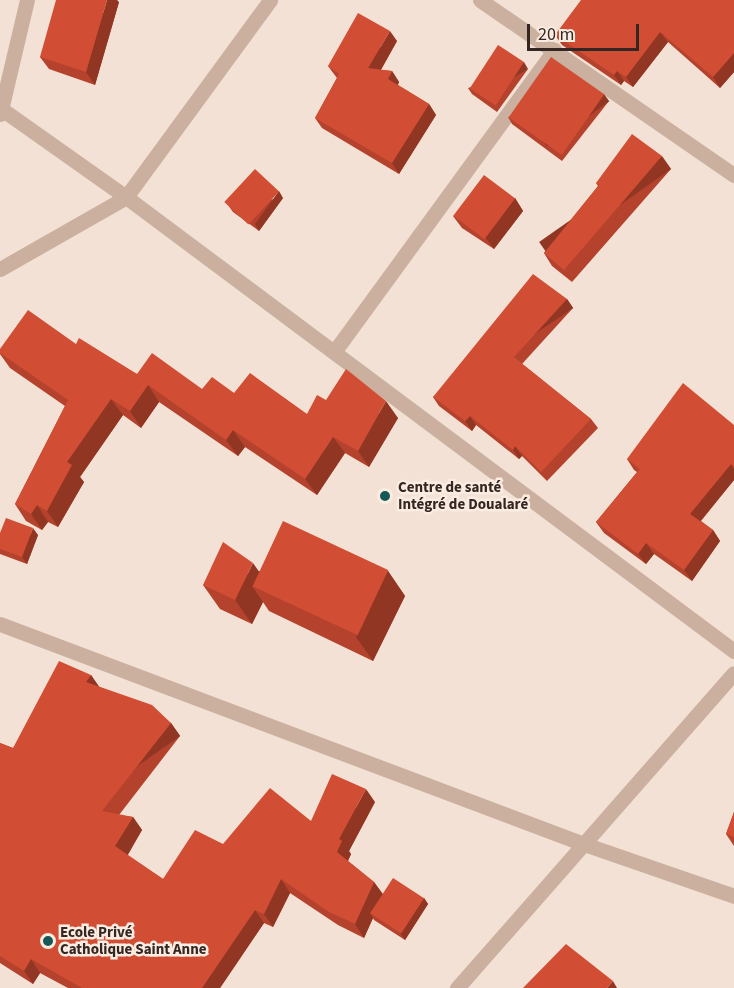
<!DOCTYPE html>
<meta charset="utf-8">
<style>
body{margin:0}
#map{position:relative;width:734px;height:988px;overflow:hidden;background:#f2e1d4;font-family:"Source Sans 3",sans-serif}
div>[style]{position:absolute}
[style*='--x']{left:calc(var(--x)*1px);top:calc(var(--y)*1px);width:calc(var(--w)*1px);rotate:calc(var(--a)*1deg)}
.minor>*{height:15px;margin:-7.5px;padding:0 7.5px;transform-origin:7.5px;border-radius:7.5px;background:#cbb09f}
.wall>*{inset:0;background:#b4422c}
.shaded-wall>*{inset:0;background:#923624;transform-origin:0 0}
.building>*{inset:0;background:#d14d33;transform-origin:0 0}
.dots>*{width:16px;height:16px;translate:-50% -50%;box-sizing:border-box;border:3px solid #faece0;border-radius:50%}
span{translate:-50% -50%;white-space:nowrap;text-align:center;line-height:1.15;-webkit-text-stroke:5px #faece0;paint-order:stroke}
.poi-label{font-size:15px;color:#342723;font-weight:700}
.left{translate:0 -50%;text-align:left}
.scale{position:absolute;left:527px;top:24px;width:112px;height:27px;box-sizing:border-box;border:3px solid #342723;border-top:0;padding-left:8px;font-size:18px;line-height:21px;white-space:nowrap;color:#342723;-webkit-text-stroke:4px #faece0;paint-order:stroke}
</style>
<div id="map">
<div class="minor">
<i style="--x:480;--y:0;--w:308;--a:34.6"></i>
<i style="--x:0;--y:108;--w:154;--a:35.2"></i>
<i style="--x:126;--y:197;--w:759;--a:36.75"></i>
<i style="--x:0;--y:114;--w:117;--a:-76.7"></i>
<i style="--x:0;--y:269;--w:145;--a:-29.7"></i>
<i style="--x:126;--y:197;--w:244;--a:-53.8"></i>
<i style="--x:334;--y:352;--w:374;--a:-53.9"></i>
<i style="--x:0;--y:624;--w:621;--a:20.65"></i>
<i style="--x:581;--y:843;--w:162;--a:19.1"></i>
<i style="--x:457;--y:988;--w:419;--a:-48.7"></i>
</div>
<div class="wall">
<i style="clip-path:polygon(734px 0,734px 72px,720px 88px,668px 42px,633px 87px,624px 81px,621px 85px,562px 45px,555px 35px)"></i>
<i style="clip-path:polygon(119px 2px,95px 85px,49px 69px,40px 57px)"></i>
<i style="clip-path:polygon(397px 41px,381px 70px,392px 71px,399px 82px,398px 85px,429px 104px,436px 115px,399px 174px,322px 128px,315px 118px,337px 78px,328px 66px)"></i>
<i style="clip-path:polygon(528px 69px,497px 112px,472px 94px,468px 88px)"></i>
<i style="clip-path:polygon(609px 101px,562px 161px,512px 124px,508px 117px)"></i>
<i style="clip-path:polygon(671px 169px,572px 282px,552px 266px,544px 253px,598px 186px,596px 183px)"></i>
<i style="clip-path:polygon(283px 198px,259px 231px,233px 212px,228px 205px)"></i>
<i style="clip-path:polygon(515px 198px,523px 211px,494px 249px,462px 228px,453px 216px)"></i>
<i style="clip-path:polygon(567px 299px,573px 308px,522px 364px,591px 419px,598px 428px,547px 481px,522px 456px,519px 459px,476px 425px,472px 431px,439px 406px,433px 397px)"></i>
<i style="clip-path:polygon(76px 344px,137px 374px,202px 389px,234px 393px,307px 414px,326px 400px,398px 418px,369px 467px,345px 453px,317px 495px,245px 447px,238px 456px,159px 402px,141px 428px,123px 415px,80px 477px,84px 482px,58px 527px,48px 522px,42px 530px,26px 521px,15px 504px,65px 406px,10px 368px,0 354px,0 349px)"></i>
<i style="clip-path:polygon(734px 425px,734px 480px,701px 521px,713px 530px,720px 541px,692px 581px,654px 554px,646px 564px,604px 533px,596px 522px,637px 472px,634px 470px,627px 459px)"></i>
<i style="clip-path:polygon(0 533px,38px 535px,27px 564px,0 554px)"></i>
<i style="clip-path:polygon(259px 571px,388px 571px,405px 596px,373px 661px,269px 611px,263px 602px,252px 624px,220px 609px,203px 585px)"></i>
<i style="clip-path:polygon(91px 675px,99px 687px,171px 723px,180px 736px,119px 815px,133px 817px,142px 830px,127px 855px,163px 879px,223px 844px,311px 821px,375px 802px,349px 851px,351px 854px,348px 861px,374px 882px,383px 894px,424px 898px,428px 904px,405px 940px,374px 920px,373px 918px,364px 938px,338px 925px,290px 893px,273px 927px,264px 923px,220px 988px,68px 988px,40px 973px,33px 984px,0 963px,0 743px,13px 748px)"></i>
<i style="clip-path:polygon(734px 812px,734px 846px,726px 834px)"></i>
</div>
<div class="shaded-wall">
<i style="clip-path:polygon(107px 0,117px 0,119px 2px,95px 85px,86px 72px)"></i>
<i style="clip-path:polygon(390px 31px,397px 41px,376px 78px,368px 68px)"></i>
<i style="clip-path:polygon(660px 32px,668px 42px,633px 87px,626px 77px)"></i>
<i style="clip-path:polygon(734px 53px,734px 72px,720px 88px,713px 77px)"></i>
<i style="left:524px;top:62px;width:8px;height:54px;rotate:60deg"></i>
<i style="clip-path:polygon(392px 71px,399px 82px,395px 89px,388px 79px)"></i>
<i style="clip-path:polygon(617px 71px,624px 81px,621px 85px,614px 75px)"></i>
<i style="left:604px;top:94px;width:9px;height:77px;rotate:54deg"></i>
<i style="clip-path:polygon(429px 104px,436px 115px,399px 174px,392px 163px)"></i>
<i style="left:662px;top:156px;width:16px;height:150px;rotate:55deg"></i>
<i style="clip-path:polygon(279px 191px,283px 198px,259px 231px,255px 224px)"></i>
<i style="clip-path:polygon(515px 198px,523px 211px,494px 249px,485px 237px)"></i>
<i style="left:567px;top:299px;width:11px;height:79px;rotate:56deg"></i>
<i style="clip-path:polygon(148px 385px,159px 402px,141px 428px,130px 411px)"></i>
<i style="clip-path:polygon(111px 399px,123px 415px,80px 477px,84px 482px,58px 527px,47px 511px,67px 462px)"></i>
<i style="clip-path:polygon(386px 401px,398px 418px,369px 467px,358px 451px)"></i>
<i style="clip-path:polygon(470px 416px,476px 425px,472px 431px,465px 421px)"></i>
<i style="clip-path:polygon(233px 430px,245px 447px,238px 456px,226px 440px)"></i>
<i style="clip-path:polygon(333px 437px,345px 453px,317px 495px,305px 479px)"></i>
<i style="clip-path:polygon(515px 446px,522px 456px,519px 459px,513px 450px)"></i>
<i style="clip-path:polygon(731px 464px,734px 469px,734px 480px,698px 524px,690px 514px)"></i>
<i style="clip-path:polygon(37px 505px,48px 522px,42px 530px,31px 514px)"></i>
<i style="clip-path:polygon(33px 528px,38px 535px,27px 564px,22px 557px)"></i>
<i style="clip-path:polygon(713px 530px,720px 541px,692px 581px,684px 570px)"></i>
<i style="clip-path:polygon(646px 543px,654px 554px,646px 564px,638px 554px)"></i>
<i style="clip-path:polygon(253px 563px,270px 587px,252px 586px,263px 602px,252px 624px,235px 600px)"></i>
<i style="clip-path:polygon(388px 571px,405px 596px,373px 661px,356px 637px)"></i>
<i style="clip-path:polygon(91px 675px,100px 688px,86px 682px)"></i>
<i style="left:171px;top:723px;width:16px;height:112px;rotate:55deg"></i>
<i style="clip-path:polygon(366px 789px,375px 802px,349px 851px,351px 854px,346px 865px,337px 852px,339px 839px)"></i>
<i style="clip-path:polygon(133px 817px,142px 830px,125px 860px,115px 846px)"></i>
<i style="clip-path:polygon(281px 879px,290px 893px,273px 927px,264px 914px)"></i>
<i style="clip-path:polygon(374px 882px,383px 895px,370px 913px,373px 918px,364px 938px,355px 924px)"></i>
<i style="clip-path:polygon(424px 898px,428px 904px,405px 940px,400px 933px)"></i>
<i style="clip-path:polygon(255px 910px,264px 923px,220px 988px,202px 988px)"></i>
<i style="clip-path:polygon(31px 959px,40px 973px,33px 984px,24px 971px)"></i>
<i style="clip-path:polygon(613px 981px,617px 988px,607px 988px)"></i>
</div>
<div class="building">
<i style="clip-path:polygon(56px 0,107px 0,86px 72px,40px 57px)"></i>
<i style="clip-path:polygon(581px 0,734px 0,734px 53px,713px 77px,660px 32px,626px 77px,617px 71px,614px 75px,555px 35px)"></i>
<i style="clip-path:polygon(358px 13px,390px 31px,368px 68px,392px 71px,388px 79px,429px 104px,392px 163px,315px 118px,339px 74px,328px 66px)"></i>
<i style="left:498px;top:45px;width:31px;height:52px;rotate:33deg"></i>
<i style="left:551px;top:57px;width:65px;height:74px;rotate:35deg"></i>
<i style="clip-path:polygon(632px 134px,662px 156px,564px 270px,544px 253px,599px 185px,596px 183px)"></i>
<i style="left:255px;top:169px;width:33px;height:45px;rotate:43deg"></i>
<i style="left:484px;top:175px;width:39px;height:51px;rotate:37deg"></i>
<i style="clip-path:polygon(533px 274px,567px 299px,514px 357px,591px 419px,541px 472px,515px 446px,513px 450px,470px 416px,465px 421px,433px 397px)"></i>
<i style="clip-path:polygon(28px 310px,76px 344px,79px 338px,137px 374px,152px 353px,202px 389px,212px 377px,234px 393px,250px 373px,307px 414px,317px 395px,326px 400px,346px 369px,386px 401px,358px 451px,333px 437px,305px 479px,233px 430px,226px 440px,148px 385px,130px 411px,111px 399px,67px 462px,72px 465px,47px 511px,37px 505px,31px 514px,15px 504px,68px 400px,0 353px,0 349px)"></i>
<i style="clip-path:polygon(683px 383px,734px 425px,734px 467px,731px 464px,690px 514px,713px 530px,684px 570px,646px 543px,638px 554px,596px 522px,640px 469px,627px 459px)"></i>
<i style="clip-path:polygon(6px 518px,33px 528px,22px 557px,0 549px,0 533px)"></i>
<i style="left:283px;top:521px;width:116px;height:72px;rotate:25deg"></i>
<i style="clip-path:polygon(223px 542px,253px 563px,235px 600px,203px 585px)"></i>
<i style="clip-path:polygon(59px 661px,91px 675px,86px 682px,152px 705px,171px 723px,102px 811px,133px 817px,115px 846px,163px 879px,195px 830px,223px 844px,270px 788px,311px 821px,332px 774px,366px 789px,339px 839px,342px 841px,337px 852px,374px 882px,355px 924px,329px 912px,281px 879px,264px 914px,255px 910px,202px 988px,82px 988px,31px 959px,24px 971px,0 956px,0 743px,13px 748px)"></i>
<i style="clip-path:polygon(734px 812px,734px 837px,726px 834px)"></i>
<i style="left:393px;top:878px;width:37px;height:42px;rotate:33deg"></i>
<i style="clip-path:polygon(566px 944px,613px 981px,607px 988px,523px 988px)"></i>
</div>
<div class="dots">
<i style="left:385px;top:496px;background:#165857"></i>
<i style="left:48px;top:941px;background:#165857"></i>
</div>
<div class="poi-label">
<span class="left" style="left:398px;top:496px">Centre de santé<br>Intégré de Doualaré</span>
<span class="left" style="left:60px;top:941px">Ecole Privé<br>Catholique Saint Anne</span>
</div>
<div class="scale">20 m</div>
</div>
